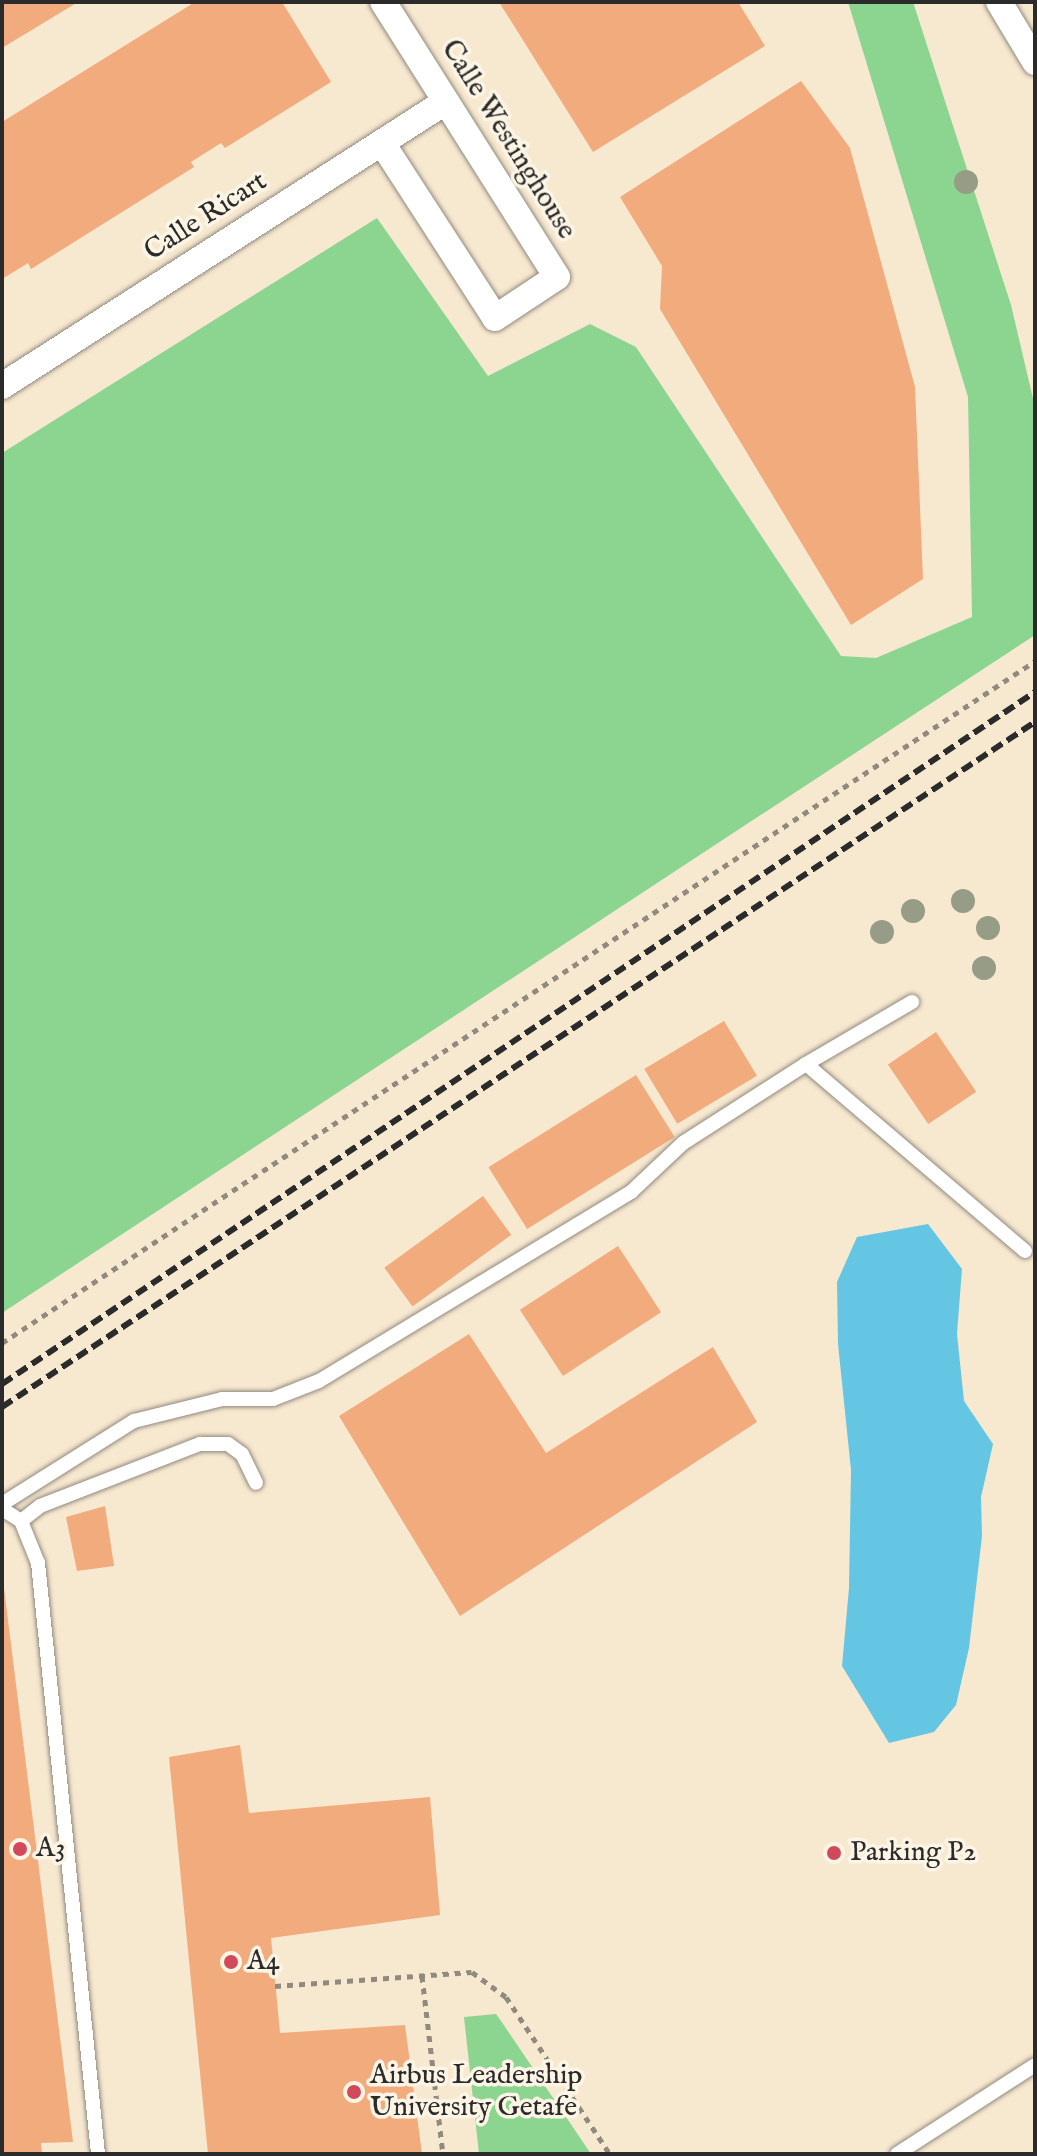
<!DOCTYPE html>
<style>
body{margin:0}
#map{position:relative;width:1037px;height:2156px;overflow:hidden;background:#f7e8d0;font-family:"IM FELL English",serif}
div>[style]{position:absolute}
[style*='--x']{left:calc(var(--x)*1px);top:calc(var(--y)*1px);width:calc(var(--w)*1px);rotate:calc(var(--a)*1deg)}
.green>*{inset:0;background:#8cd590}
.water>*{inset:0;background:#65c6e3}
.building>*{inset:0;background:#f2ab7d;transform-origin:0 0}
.path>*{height:5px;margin-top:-2.5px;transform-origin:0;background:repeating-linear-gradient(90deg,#918a7e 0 6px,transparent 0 12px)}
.roads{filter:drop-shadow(0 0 2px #918a7e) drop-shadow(0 0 2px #918a7e)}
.lane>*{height:14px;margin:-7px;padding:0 7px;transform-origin:7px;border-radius:7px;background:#fff}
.street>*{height:26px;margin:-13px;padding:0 13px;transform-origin:13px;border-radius:13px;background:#fff}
.rail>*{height:6px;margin-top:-3px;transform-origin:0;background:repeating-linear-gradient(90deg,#2b2b2b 0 12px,transparent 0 18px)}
.trees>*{width:24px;height:24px;margin:-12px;border-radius:50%;background:#979c86}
.dots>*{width:22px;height:22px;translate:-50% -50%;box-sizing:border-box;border:4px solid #fcf5e5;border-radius:50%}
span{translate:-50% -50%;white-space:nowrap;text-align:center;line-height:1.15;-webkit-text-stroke:7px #fcf5e5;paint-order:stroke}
.street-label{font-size:28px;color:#2b2b2b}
.poi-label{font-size:28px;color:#2b2b2b}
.left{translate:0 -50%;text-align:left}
.frame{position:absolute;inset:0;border:4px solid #2b2b2b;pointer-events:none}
</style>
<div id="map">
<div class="green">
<i style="clip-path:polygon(848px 2px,913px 2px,1011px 305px,1035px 407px,1035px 635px,2px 1313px,2px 453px,377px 218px,488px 376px,590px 324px,636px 347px,841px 656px,876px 658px,972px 617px,968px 397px)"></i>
<i style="clip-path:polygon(496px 2014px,499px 2018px,591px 2154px,479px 2154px,464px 2017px)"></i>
</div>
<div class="water">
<i style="clip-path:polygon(928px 1224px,962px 1269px,957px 1334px,964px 1401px,993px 1444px,981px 1497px,982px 1536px,969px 1648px,956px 1705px,934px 1732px,889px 1743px,842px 1666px,849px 1588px,851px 1470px,838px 1344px,837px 1282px,857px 1237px)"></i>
</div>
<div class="building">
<i style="clip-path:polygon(2px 2px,78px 2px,2px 48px)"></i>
<i style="clip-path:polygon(195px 2px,282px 2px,331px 82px,225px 148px,221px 143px,191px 162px,194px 167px,31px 269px,28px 263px,2px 279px,2px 122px)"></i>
<i style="clip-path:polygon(499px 2px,738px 2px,765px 46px,593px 152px)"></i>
<i style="clip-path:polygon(801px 81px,850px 148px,915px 387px,923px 579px,851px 625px,660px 309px,662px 266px,620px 197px)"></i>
<i style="left:724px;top:1021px;width:64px;height:93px;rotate:59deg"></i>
<i style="left:936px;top:1032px;width:72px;height:58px;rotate:56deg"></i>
<i style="left:636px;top:1075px;width:73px;height:174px;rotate:58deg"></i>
<i style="left:483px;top:1196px;width:48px;height:122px;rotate:54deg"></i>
<i style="left:618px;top:1246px;width:79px;height:117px;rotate:57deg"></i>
<i style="clip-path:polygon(469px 1334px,546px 1453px,713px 1347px,757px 1422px,460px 1616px,339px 1416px)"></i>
<i style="clip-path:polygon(105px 1506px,114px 1566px,77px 1571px,66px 1517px)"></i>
<i style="clip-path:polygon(2px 1572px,73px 2142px,41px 2143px,42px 2154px,2px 2154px)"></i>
<i style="clip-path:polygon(240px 1745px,249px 1813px,430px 1797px,440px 1915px,271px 1938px,280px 2033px,405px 2025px,422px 2154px,208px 2154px,169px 1757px)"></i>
</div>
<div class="path">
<i style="--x:2;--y:1343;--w:1238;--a:-33.43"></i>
<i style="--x:422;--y:1976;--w:179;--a:83.3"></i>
<i style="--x:275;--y:1986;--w:197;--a:-4.1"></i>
<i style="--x:472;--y:1972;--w:42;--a:36.3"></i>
<i style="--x:506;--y:1997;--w:188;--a:56.5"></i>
</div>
<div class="roads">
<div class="lane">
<i style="--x:806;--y:1064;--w:123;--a:-30.3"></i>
<i style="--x:2;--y:1504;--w:156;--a:-32.2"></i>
<i style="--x:134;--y:1421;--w:91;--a:-14"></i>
<i style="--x:222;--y:1399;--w:51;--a:0"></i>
<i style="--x:273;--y:1399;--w:49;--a:-21.4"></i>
<i style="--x:319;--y:1381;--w:365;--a:-31.2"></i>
<i style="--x:631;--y:1192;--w:71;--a:-43.3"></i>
<i style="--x:683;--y:1143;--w:146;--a:-32.7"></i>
<i style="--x:806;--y:1064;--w:288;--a:40.5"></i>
<i style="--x:2;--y:1509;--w:22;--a:32"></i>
<i style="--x:21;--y:1521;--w:45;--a:68"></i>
<i style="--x:38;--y:1563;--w:594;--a:84.2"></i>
<i style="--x:21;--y:1521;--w:24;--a:-38"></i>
<i style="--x:40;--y:1506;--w:172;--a:-21.2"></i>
<i style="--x:200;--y:1444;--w:28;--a:0"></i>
<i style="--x:228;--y:1444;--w:17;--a:36"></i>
<i style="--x:242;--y:1454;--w:32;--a:64"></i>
<i style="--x:897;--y:2154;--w:164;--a:-32.8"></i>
</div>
<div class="street">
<i style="--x:999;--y:2;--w:70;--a:59"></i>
<i style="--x:382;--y:143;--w:208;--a:57.1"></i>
<i style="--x:495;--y:318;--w:74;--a:-33.5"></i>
<i style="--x:557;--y:277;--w:325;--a:-122.3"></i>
<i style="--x:2;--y:386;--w:526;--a:-32.66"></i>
</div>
</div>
<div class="rail">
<i style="--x:2;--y:1384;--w:1243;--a:-33.82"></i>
<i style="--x:2;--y:1407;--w:1239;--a:-33.55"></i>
</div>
<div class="trees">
<i style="left:966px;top:182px"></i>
<i style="left:963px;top:901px"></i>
<i style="left:913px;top:911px"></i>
<i style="left:988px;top:928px"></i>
<i style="left:882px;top:932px"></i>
<i style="left:984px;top:968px"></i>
</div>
<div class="dots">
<i style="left:20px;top:1849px;background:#d1495b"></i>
<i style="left:834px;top:1853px;background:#d1495b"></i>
<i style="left:231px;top:1962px;background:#d1495b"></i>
<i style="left:354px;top:2092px;background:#d1495b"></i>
</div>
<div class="street-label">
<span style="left:508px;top:140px;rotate:58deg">Calle Westinghouse</span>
<span style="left:206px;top:217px;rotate:-33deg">Calle Ricart</span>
</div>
<div class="poi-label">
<span class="left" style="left:36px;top:1849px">A3</span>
<span class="left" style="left:850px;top:1853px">Parking P2</span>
<span class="left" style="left:247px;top:1962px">A4</span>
<span class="left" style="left:370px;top:2092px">Airbus Leadership<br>University Getafe</span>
</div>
<div class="frame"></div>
</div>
